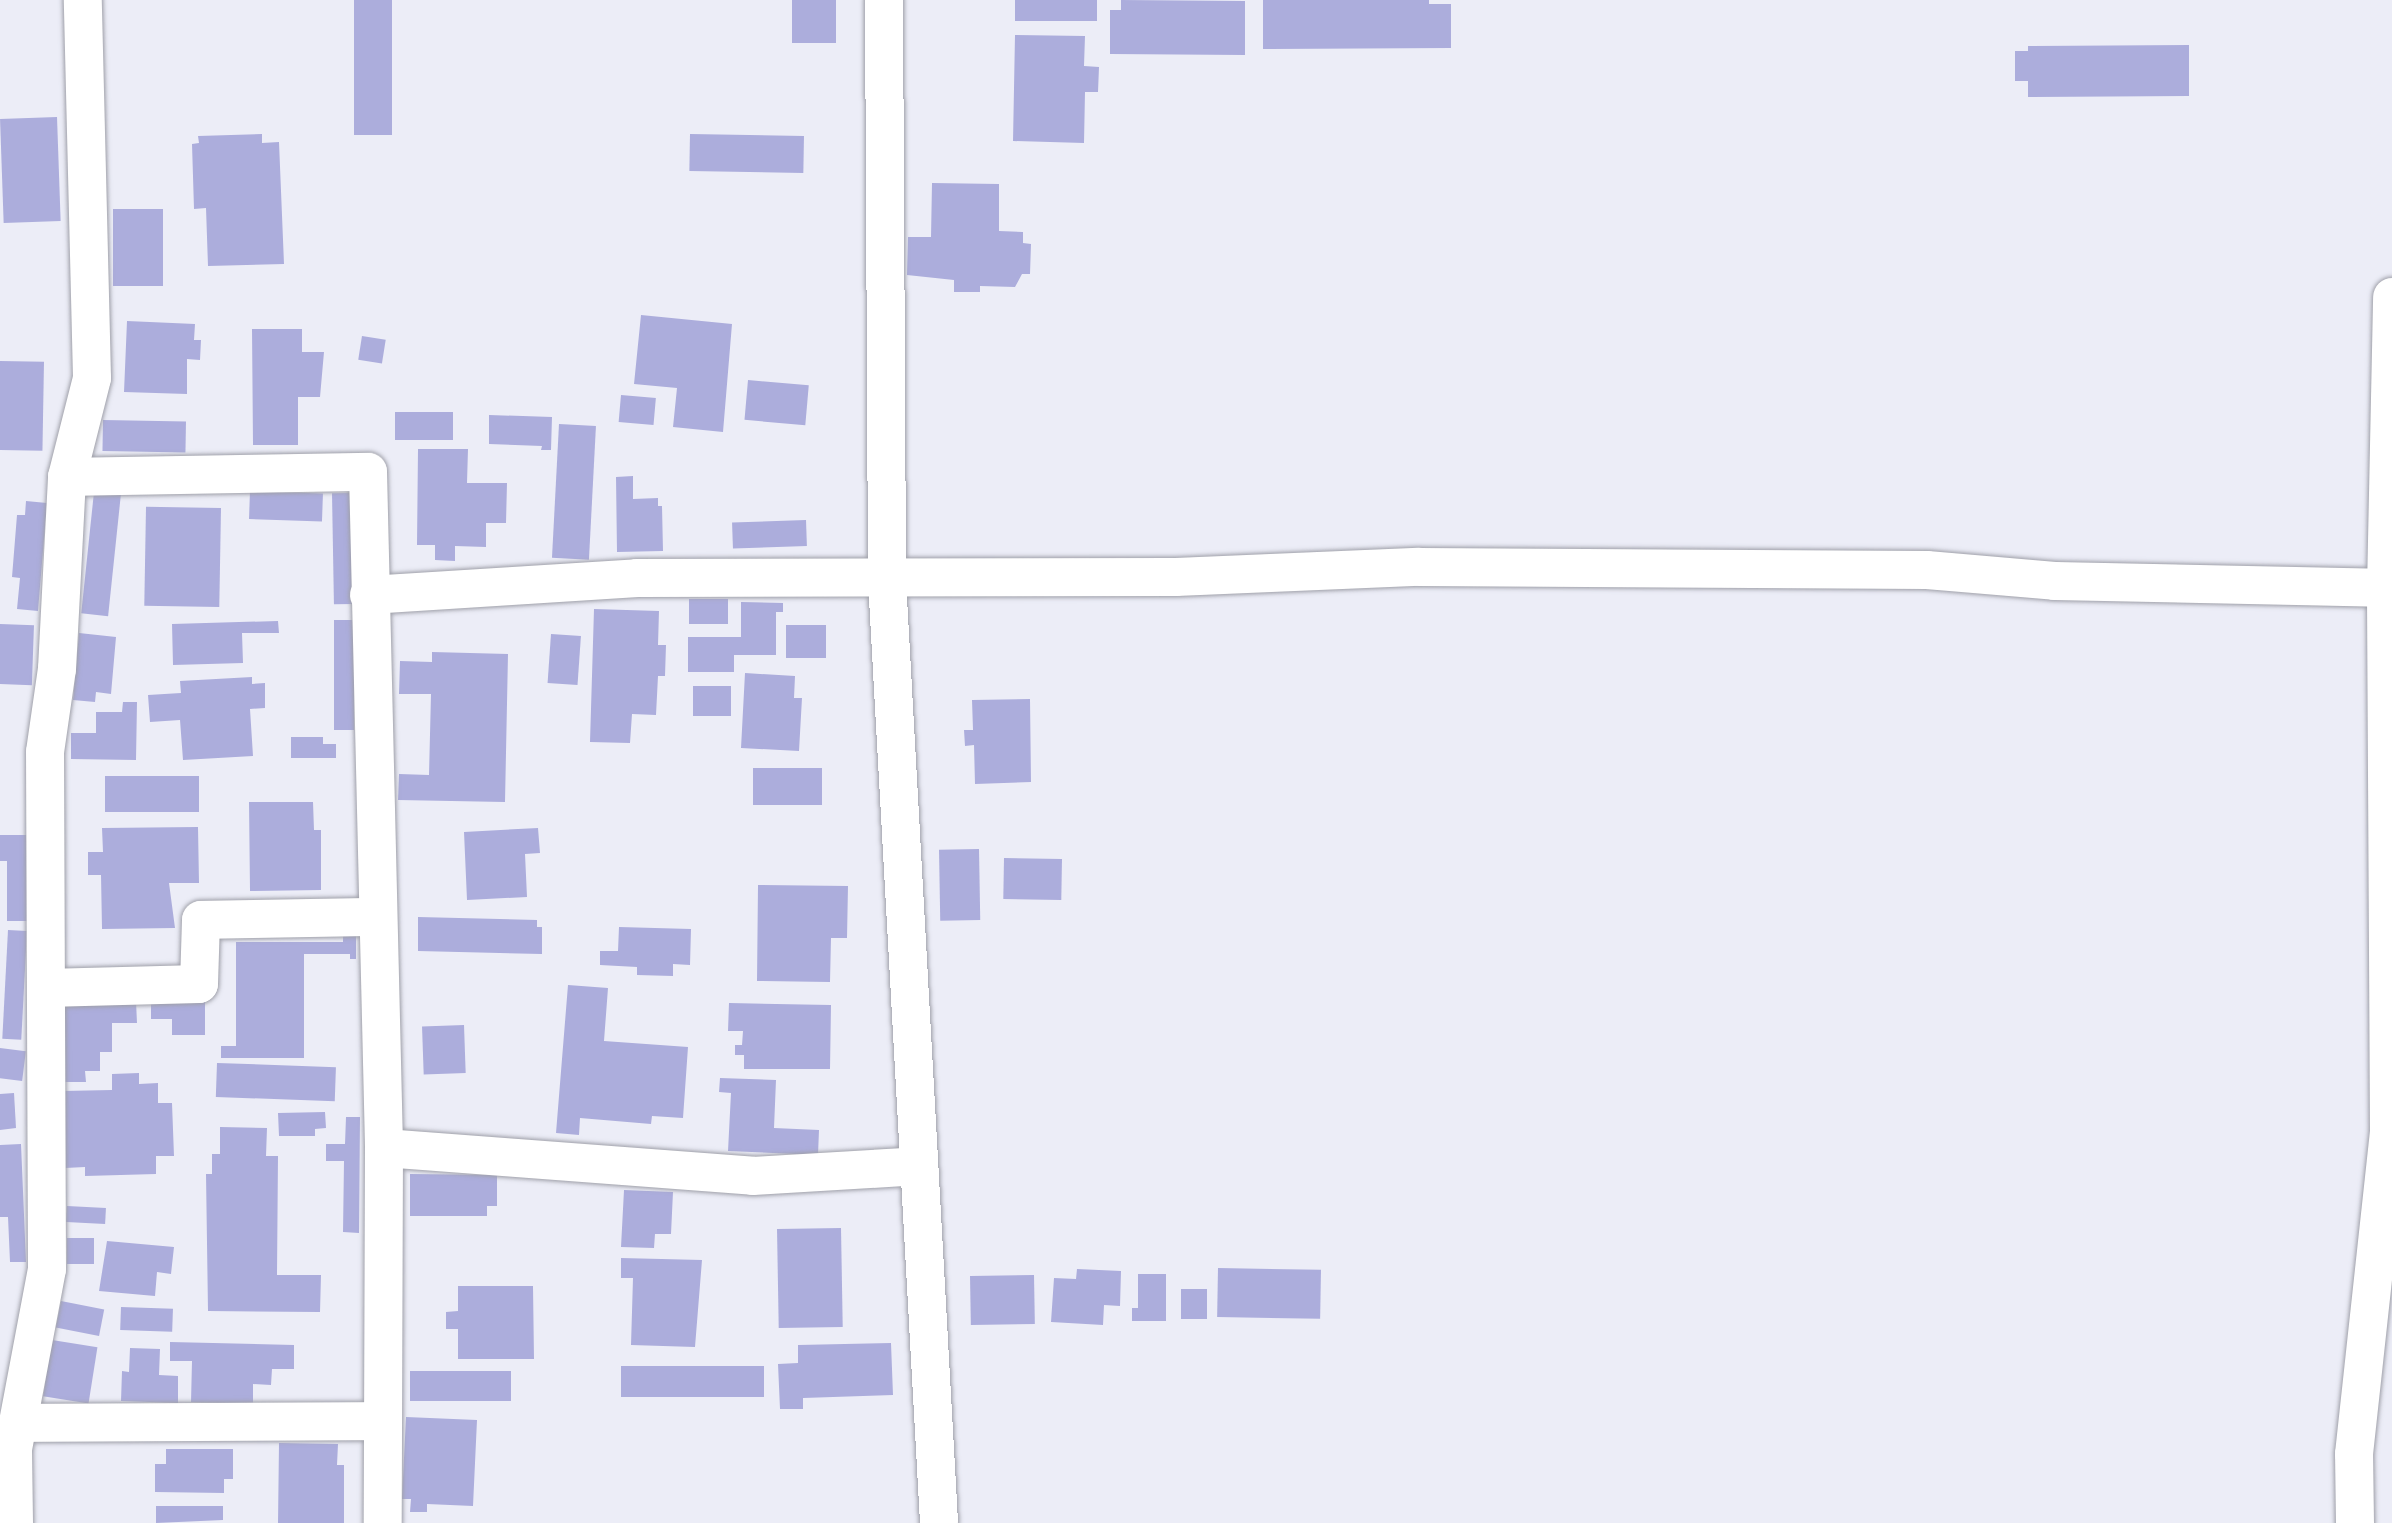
<!DOCTYPE html>
<style>
body{margin:0}
#map{position:relative;width:2392px;height:1523px;overflow:hidden;background:#ecedf7;font-family:Jost,sans-serif}
div>[style]{position:absolute}
[style*='--x']{left:calc(var(--x)*1px);top:calc(var(--y)*1px);width:calc(var(--w)*1px);rotate:calc(var(--a)*1deg)}
.building>*{inset:0;background:#acaddc;transform-origin:0 0}
.roads{filter:drop-shadow(0 0 2px #9fa0a9) drop-shadow(0 0 2px #9fa0a9)}
.minor>*{height:38px;margin:-19px;padding:0 19px;transform-origin:19px;border-radius:19px;background:#fff}
span{translate:-50% -50%;white-space:nowrap;text-align:center;line-height:1.15;-webkit-text-stroke:7px #fafbff;paint-order:stroke}
</style>
<div id="map">
<div class="building">
<i style="left:354px;top:0;width:38px;height:135px"></i>
<i style="left:792px;top:0;width:44px;height:43px"></i>
<i style="left:1015px;top:0;width:82px;height:21px"></i>
<i style="clip-path:polygon(1121px 0,1245px 1px,1245px 55px,1110px 54px,1110px 10px,1121px 10px)"></i>
<i style="clip-path:polygon(1263px 0,1429px 0,1429px 4px,1451px 4px,1451px 48px,1263px 49px)"></i>
<i style="clip-path:polygon(1015px 35px,1085px 36px,1084px 66px,1099px 67px,1098px 92px,1085px 92px,1084px 143px,1013px 141px)"></i>
<i style="clip-path:polygon(2189px 45px,2189px 96px,2028px 97px,2028px 81px,2015px 81px,2015px 51px,2028px 51px,2028px 46px)"></i>
<i style="left:57px;top:117px;width:104px;height:57px;rotate:88deg"></i>
<i style="clip-path:polygon(262px 134px,262px 143px,279px 142px,284px 264px,208px 266px,206px 208px,194px 209px,192px 144px,199px 143px,198px 136px)"></i>
<i style="left:690px;top:134px;width:114px;height:37px;rotate:1deg"></i>
<i style="clip-path:polygon(932px 183px,999px 184px,999px 231px,1023px 232px,1023px 243px,1031px 244px,1030px 274px,1022px 274px,1015px 287px,980px 286px,980px 292px,954px 292px,954px 280px,907px 275px,908px 237px,931px 237px)"></i>
<i style="left:113px;top:209px;width:50px;height:77px"></i>
<i style="clip-path:polygon(641px 315px,732px 324px,723px 432px,673px 427px,677px 388px,634px 384px)"></i>
<i style="clip-path:polygon(127px 321px,195px 324px,194px 340px,201px 340px,200px 360px,187px 359px,187px 394px,124px 392px)"></i>
<i style="clip-path:polygon(252px 329px,302px 329px,302px 352px,324px 352px,320px 397px,298px 397px,298px 445px,253px 445px)"></i>
<i style="left:362px;top:336px;width:24px;height:24px;rotate:9deg"></i>
<i style="left:0;top:361px;width:44px;height:89px;rotate:1deg"></i>
<i style="left:748px;top:380px;width:61px;height:40px;rotate:5deg"></i>
<i style="left:621px;top:395px;width:35px;height:27px;rotate:5deg"></i>
<i style="left:395px;top:412px;width:58px;height:28px"></i>
<i style="clip-path:polygon(489px 415px,552px 417px,551px 450px,541px 450px,542px 446px,489px 444px)"></i>
<i style="left:103px;top:420px;width:83px;height:31px;rotate:1deg"></i>
<i style="left:559px;top:424px;width:37px;height:134px;rotate:3deg"></i>
<i style="clip-path:polygon(418px 449px,468px 449px,467px 483px,507px 483px,506px 523px,486px 523px,486px 547px,455px 546px,455px 561px,435px 560px,435px 545px,417px 545px)"></i>
<i style="clip-path:polygon(633px 476px,633px 499px,658px 498px,658px 506px,662px 506px,663px 551px,617px 552px,616px 477px)"></i>
<i style="left:250px;top:491px;width:73px;height:28px;rotate:2deg"></i>
<i style="left:94px;top:492px;width:27px;height:122px;rotate:6deg"></i>
<i style="left:353px;top:493px;width:111px;height:21px;rotate:89deg"></i>
<i style="clip-path:polygon(26px 501px,47px 503px,38px 611px,17px 609px,20px 578px,12px 577px,17px 515px,25px 515px)"></i>
<i style="left:221px;top:508px;width:99px;height:75px;rotate:91deg"></i>
<i style="left:806px;top:520px;width:26px;height:74px;rotate:88deg"></i>
<i style="left:728px;top:599px;width:25px;height:39px;rotate:90deg"></i>
<i style="clip-path:polygon(741px 602px,783px 603px,783px 612px,776px 612px,776px 655px,734px 655px,734px 672px,688px 672px,688px 637px,741px 637px)"></i>
<i style="clip-path:polygon(594px 609px,659px 611px,658px 645px,666px 645px,665px 676px,658px 676px,656px 715px,632px 714px,630px 743px,590px 742px)"></i>
<i style="left:334px;top:620px;width:20px;height:110px"></i>
<i style="clip-path:polygon(278px 621px,279px 633px,242px 633px,243px 663px,173px 665px,172px 624px)"></i>
<i style="left:0;top:624px;width:34px;height:60px;rotate:2deg"></i>
<i style="left:786px;top:625px;width:40px;height:33px"></i>
<i style="clip-path:polygon(79px 633px,116px 637px,111px 694px,96px 692px,95px 702px,73px 700px)"></i>
<i style="left:551px;top:634px;width:30px;height:49px;rotate:4deg"></i>
<i style="clip-path:polygon(432px 652px,508px 654px,505px 802px,398px 800px,399px 774px,429px 775px,431px 694px,399px 694px,400px 661px,432px 662px)"></i>
<i style="clip-path:polygon(745px 673px,795px 676px,794px 698px,802px 698px,799px 751px,741px 748px)"></i>
<i style="clip-path:polygon(252px 677px,252px 684px,265px 683px,265px 708px,250px 709px,253px 756px,183px 760px,180px 720px,150px 722px,148px 695px,181px 693px,180px 681px)"></i>
<i style="left:693px;top:686px;width:38px;height:30px"></i>
<i style="clip-path:polygon(1030px 699px,1031px 782px,975px 784px,974px 745px,965px 746px,964px 730px,973px 730px,972px 700px)"></i>
<i style="clip-path:polygon(123px 702px,137px 702px,136px 760px,71px 759px,71px 733px,96px 733px,96px 712px,122px 712px)"></i>
<i style="clip-path:polygon(291px 737px,323px 737px,323px 744px,336px 744px,336px 758px,291px 758px)"></i>
<i style="left:753px;top:768px;width:69px;height:37px"></i>
<i style="left:105px;top:776px;width:94px;height:36px"></i>
<i style="clip-path:polygon(249px 802px,313px 802px,314px 830px,321px 830px,321px 890px,250px 891px)"></i>
<i style="clip-path:polygon(198px 827px,199px 883px,169px 883px,175px 928px,102px 929px,101px 875px,88px 875px,88px 852px,103px 852px,102px 828px)"></i>
<i style="clip-path:polygon(538px 828px,540px 853px,525px 854px,527px 897px,467px 900px,464px 832px)"></i>
<i style="clip-path:polygon(0 835px,27px 835px,27px 921px,7px 921px,7px 861px,0 861px)"></i>
<i style="left:979px;top:849px;width:71px;height:40px;rotate:89deg"></i>
<i style="left:1004px;top:858px;width:58px;height:41px;rotate:1deg"></i>
<i style="clip-path:polygon(758px 885px,848px 886px,847px 938px,831px 938px,830px 982px,757px 981px)"></i>
<i style="clip-path:polygon(418px 917px,537px 920px,537px 927px,542px 927px,542px 954px,418px 951px)"></i>
<i style="clip-path:polygon(619px 927px,691px 929px,690px 965px,673px 964px,673px 976px,637px 975px,637px 967px,600px 965px,600px 951px,618px 951px)"></i>
<i style="clip-path:polygon(343px 929px,356px 929px,356px 959px,350px 959px,350px 954px,304px 954px,304px 1058px,221px 1058px,221px 1046px,236px 1046px,236px 942px,343px 942px)"></i>
<i style="left:8px;top:930px;width:19px;height:109px;rotate:3deg"></i>
<i style="clip-path:polygon(568px 985px,608px 988px,604px 1041px,688px 1047px,683px 1118px,652px 1116px,651px 1124px,580px 1118px,579px 1135px,556px 1133px)"></i>
<i style="clip-path:polygon(136px 1001px,137px 1023px,112px 1023px,112px 1052px,100px 1052px,100px 1071px,85px 1071px,86px 1082px,65px 1082px,63px 1003px)"></i>
<i style="clip-path:polygon(151px 1001px,205px 1001px,205px 1035px,172px 1035px,172px 1019px,151px 1019px)"></i>
<i style="clip-path:polygon(729px 1003px,831px 1005px,830px 1069px,744px 1069px,744px 1055px,735px 1055px,735px 1045px,742px 1045px,743px 1031px,728px 1031px)"></i>
<i style="left:464px;top:1025px;width:48px;height:42px;rotate:88deg"></i>
<i style="left:0;top:1048px;width:26px;height:30px;rotate:7deg"></i>
<i style="left:217px;top:1063px;width:119px;height:34px;rotate:2deg"></i>
<i style="clip-path:polygon(139px 1073px,139px 1084px,158px 1083px,158px 1103px,172px 1103px,174px 1156px,156px 1156px,156px 1174px,85px 1176px,85px 1167px,65px 1168px,63px 1091px,112px 1090px,112px 1074px)"></i>
<i style="clip-path:polygon(720px 1078px,776px 1080px,774px 1128px,819px 1130px,818px 1155px,728px 1151px,731px 1093px,719px 1092px)"></i>
<i style="clip-path:polygon(14px 1093px,16px 1128px,0 1130px,0 1094px)"></i>
<i style="clip-path:polygon(325px 1112px,326px 1128px,315px 1129px,315px 1136px,279px 1136px,278px 1113px)"></i>
<i style="clip-path:polygon(346px 1117px,360px 1117px,359px 1233px,343px 1232px,344px 1161px,326px 1161px,326px 1144px,345px 1144px)"></i>
<i style="clip-path:polygon(220px 1127px,267px 1128px,266px 1156px,278px 1156px,277px 1275px,321px 1275px,320px 1312px,208px 1311px,206px 1174px,212px 1174px,212px 1154px,220px 1154px)"></i>
<i style="clip-path:polygon(21px 1144px,26px 1262px,10px 1262px,8px 1217px,0 1217px,0 1145px)"></i>
<i style="clip-path:polygon(410px 1174px,497px 1175px,497px 1206px,487px 1206px,487px 1216px,410px 1216px)"></i>
<i style="clip-path:polygon(624px 1190px,673px 1192px,671px 1234px,655px 1234px,654px 1248px,621px 1247px)"></i>
<i style="left:67px;top:1206px;width:39px;height:16px;rotate:3deg"></i>
<i style="left:841px;top:1228px;width:99px;height:64px;rotate:89deg"></i>
<i style="left:67px;top:1238px;width:27px;height:26px"></i>
<i style="clip-path:polygon(107px 1241px,174px 1247px,171px 1274px,157px 1272px,155px 1296px,99px 1291px)"></i>
<i style="clip-path:polygon(621px 1258px,702px 1260px,695px 1347px,631px 1345px,633px 1278px,621px 1278px)"></i>
<i style="left:1218px;top:1268px;width:103px;height:49px;rotate:1deg"></i>
<i style="clip-path:polygon(1077px 1269px,1121px 1271px,1120px 1306px,1104px 1305px,1103px 1325px,1051px 1322px,1054px 1278px,1076px 1279px)"></i>
<i style="clip-path:polygon(1138px 1274px,1166px 1274px,1166px 1321px,1132px 1321px,1132px 1308px,1138px 1308px)"></i>
<i style="left:1034px;top:1275px;width:49px;height:64px;rotate:89deg"></i>
<i style="clip-path:polygon(458px 1286px,533px 1286px,534px 1359px,458px 1359px,458px 1329px,446px 1329px,446px 1312px,458px 1311px)"></i>
<i style="left:1181px;top:1289px;width:26px;height:30px"></i>
<i style="left:61px;top:1301px;width:44px;height:27px;rotate:11deg"></i>
<i style="left:121px;top:1307px;width:52px;height:23px;rotate:2deg"></i>
<i style="left:52px;top:1340px;width:46px;height:57px;rotate:9deg"></i>
<i style="clip-path:polygon(170px 1342px,294px 1345px,294px 1369px,272px 1369px,271px 1385px,253px 1384px,253px 1404px,191px 1402px,192px 1361px,170px 1361px)"></i>
<i style="clip-path:polygon(891px 1343px,893px 1395px,803px 1398px,803px 1409px,780px 1409px,778px 1364px,798px 1363px,798px 1345px)"></i>
<i style="clip-path:polygon(130px 1348px,160px 1349px,159px 1375px,178px 1376px,178px 1403px,121px 1401px,122px 1371px,129px 1372px)"></i>
<i style="left:621px;top:1366px;width:143px;height:31px"></i>
<i style="left:410px;top:1371px;width:101px;height:30px"></i>
<i style="clip-path:polygon(406px 1417px,477px 1420px,473px 1506px,427px 1504px,427px 1512px,410px 1512px,411px 1499px,402px 1499px)"></i>
<i style="clip-path:polygon(279px 1443px,338px 1444px,337px 1465px,344px 1465px,344px 1523px,278px 1523px)"></i>
<i style="clip-path:polygon(166px 1449px,233px 1449px,233px 1479px,224px 1479px,224px 1493px,155px 1492px,155px 1464px,166px 1464px)"></i>
<i style="clip-path:polygon(156px 1506px,223px 1506px,223px 1520px,156px 1523px)"></i>
</div>
<div class="roads">
<div class="minor">
<i style="--x:884;--y:0;--w:580;--a:89.7"></i>
<i style="--x:887;--y:580;--w:944;--a:86.84"></i>
<i style="--x:67;--y:477;--w:301;--a:-1"></i>
<i style="--x:368;--y:472;--w:676;--a:88.64"></i>
<i style="--x:384;--y:1148;--w:375;--a:90.2"></i>
<i style="--x:369;--y:595;--w:269;--a:-3.6"></i>
<i style="--x:637;--y:578;--w:539;--a:-0.11"></i>
<i style="--x:1176;--y:577;--w:243;--a:-2.4"></i>
<i style="--x:1419;--y:567;--w:508;--a:0.34"></i>
<i style="--x:1927;--y:570;--w:128;--a:4.9"></i>
<i style="--x:2055;--y:581;--w:337;--a:1.2"></i>
<i style="--x:46;--y:988;--w:153;--a:-1.5"></i>
<i style="--x:199;--y:984;--w:64;--a:-88.2"></i>
<i style="--x:201;--y:920;--w:176;--a:-1"></i>
<i style="--x:384;--y:1148;--w:370;--a:4.3"></i>
<i style="--x:753;--y:1176;--w:166;--a:-3.4"></i>
<i style="--x:18;--y:1423;--w:365;--a:-0.3"></i>
<i style="--x:14;--y:1523;--w:74;--a:-90.8"></i>
<i style="--x:13;--y:1449;--w:183;--a:-79.3"></i>
<i style="--x:47;--y:1269;--w:517;--a:-90.22"></i>
<i style="--x:45;--y:752;--w:84;--a:-81.8"></i>
<i style="--x:57;--y:669;--w:192;--a:-87"></i>
<i style="--x:67;--y:477;--w:102;--a:-75.8"></i>
<i style="--x:92;--y:378;--w:378;--a:-91.4"></i>
<i style="--x:2355;--y:1523;--w:69;--a:-90.8"></i>
<i style="--x:2354;--y:1454;--w:324;--a:-83.8"></i>
<i style="--x:2389;--y:1132;--w:543;--a:-90.32"></i>
<i style="--x:2386;--y:589;--w:292;--a:-88.8"></i>
</div>
</div>
</div>
